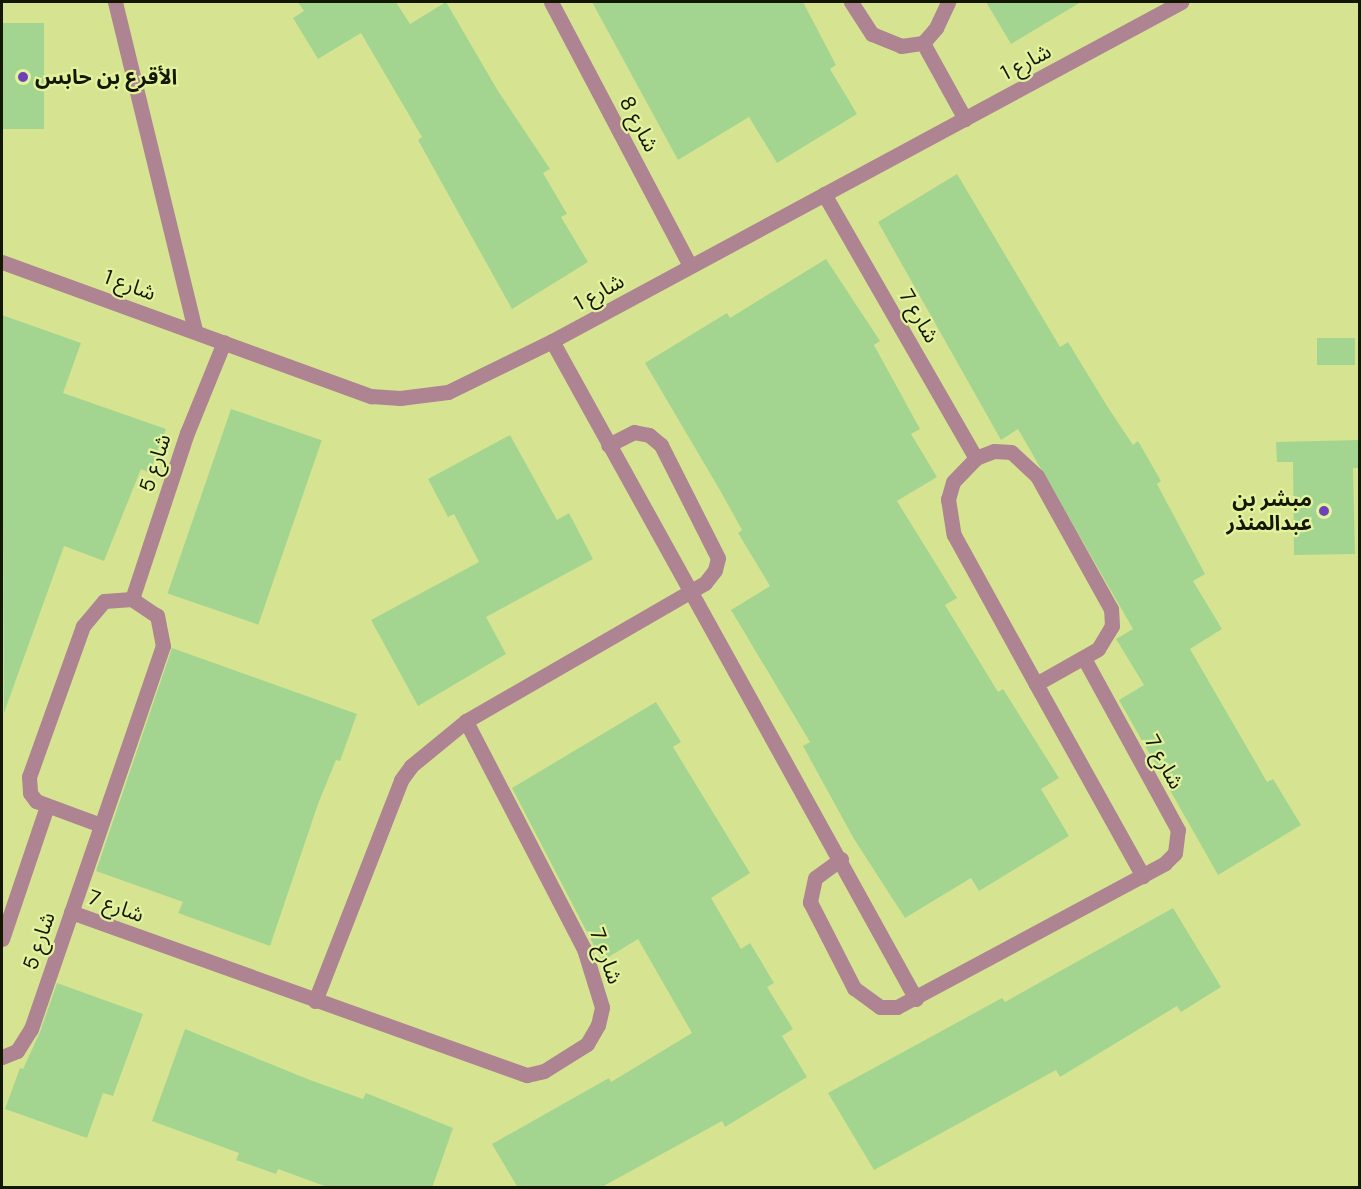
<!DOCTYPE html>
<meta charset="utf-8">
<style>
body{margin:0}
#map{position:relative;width:1361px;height:1189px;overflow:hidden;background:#d6e492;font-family:"DM Sans","Noto Sans Arabic",sans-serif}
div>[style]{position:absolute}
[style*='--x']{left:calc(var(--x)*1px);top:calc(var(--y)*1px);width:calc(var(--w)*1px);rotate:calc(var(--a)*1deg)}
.building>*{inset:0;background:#a4d590;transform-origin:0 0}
.minor>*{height:15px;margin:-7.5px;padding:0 7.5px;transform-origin:7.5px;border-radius:7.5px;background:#ae8392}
.dots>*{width:16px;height:16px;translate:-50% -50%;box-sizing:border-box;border:3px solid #e3f29e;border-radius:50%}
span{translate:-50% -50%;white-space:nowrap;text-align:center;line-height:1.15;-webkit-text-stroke:4.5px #e3f29e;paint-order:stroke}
.street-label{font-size:21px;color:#141700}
.poi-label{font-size:21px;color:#141700;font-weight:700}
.left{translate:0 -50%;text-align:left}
.right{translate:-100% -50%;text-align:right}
.frame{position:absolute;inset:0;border:3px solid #141700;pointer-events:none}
</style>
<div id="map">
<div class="building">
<i style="clip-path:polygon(298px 2px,396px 2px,410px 24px,446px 2px,498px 91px,550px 169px,543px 173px,567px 214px,561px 217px,588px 262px,512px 309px,418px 140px,422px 137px,361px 33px,318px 59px,293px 18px,304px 11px)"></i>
<i style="clip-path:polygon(592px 2px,803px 2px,836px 65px,830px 69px,857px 114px,777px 163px,749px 117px,678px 160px)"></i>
<i style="clip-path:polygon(986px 2px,1081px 2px,1011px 44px)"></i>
<i style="left:44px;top:23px;width:106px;height:42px;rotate:90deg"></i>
<i style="clip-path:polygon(957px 174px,1060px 347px,1068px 342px,1107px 406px,1133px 445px,1138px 441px,1161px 481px,1157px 484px,1205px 574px,1193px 581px,1222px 629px,1190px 649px,1267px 782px,1273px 779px,1301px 825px,1218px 875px,1119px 700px,1144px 685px,1116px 639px,1133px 629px,1018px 429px,1001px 440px,878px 222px)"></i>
<i style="clip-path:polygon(826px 259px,880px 341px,874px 345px,920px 429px,911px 434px,937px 477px,897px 501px,957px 598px,945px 605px,998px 692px,1003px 689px,1059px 778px,1041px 789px,1069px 836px,979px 891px,971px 878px,905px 918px,854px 839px,803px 746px,810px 742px,731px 610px,770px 586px,738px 533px,742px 530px,721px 492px,645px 363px,727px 313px,730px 318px)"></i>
<i style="clip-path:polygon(2px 315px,81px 343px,63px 393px,166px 429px,150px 473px,141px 469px,104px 561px,64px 546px,4px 713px)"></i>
<i style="left:1317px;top:338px;width:38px;height:27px"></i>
<i style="left:231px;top:409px;width:96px;height:195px;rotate:19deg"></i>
<i style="clip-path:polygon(510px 435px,557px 520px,569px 513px,593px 559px,486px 617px,506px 654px,418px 706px,371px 620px,479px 562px,454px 514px,448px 517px,428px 479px)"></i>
<i style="clip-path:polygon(1359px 440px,1359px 468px,1353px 468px,1355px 554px,1294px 555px,1293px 462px,1277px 462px,1276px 442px)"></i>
<i style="clip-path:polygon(172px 648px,357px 714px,340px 761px,336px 760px,318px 804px,270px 946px,178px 913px,183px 902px,96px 871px)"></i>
<i style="clip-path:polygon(656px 702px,681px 742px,673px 747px,750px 873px,711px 898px,741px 949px,750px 943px,774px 983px,767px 987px,793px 1029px,782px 1036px,807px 1077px,725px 1127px,722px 1121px,600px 1188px,518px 1188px,492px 1144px,609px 1078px,611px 1082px,692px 1033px,638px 939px,602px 961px,512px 788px)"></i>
<i style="clip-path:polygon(1173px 908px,1221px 987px,1181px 1012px,1177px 1006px,1060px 1077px,1056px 1070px,874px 1170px,828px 1093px,1002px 998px,1005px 1002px)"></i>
<i style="clip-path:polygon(57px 983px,143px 1014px,113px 1096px,103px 1093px,87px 1138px,5px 1109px,20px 1068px,23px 1069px,40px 1032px)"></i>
<i style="clip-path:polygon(185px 1029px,310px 1080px,363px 1099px,366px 1093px,453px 1128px,432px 1188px,330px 1188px,278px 1169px,276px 1174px,236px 1160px,239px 1153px,152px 1121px)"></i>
</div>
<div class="minor">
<i style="--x:115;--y:2;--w:338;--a:76.3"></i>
<i style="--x:551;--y:2;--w:298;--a:62.2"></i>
<i style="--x:851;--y:2;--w:38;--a:57"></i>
<i style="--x:872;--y:34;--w:31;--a:22"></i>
<i style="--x:901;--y:46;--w:22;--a:-8"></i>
<i style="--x:923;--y:43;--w:20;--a:-49"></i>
<i style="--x:936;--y:28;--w:29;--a:-65"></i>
<i style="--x:923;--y:43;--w:87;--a:61.1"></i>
<i style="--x:824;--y:194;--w:305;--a:60.1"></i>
<i style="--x:2;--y:262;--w:393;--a:20"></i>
<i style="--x:371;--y:396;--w:29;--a:4"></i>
<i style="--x:400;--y:398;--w:48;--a:-7.1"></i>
<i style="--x:448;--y:392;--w:116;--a:-26.1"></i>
<i style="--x:552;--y:341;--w:715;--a:-28.32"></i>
<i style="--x:552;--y:341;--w:752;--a:61.05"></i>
<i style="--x:132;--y:599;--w:175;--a:-71.7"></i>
<i style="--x:187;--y:433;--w:98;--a:-67.9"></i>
<i style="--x:1036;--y:684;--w:71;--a:-29.4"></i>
<i style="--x:1098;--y:649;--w:27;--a:-59"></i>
<i style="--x:1112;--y:626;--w:17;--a:-93"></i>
<i style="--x:1111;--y:609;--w:152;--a:-119.1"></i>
<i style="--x:1037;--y:476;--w:35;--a:-137"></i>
<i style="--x:1011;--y:452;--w:17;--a:-177"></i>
<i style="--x:994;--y:451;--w:19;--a:159"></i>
<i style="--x:976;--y:458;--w:33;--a:134"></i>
<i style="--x:953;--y:482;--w:18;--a:106"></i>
<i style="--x:948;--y:499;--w:36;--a:81"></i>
<i style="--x:954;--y:535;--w:170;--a:61.2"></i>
<i style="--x:1036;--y:684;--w:220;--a:60.9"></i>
<i style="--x:841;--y:859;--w:32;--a:144"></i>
<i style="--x:815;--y:878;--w:25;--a:102"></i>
<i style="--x:810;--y:902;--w:97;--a:62.9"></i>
<i style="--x:854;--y:988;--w:32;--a:36"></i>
<i style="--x:880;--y:1007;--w:17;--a:0"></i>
<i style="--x:897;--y:1007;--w:304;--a:-28.2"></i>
<i style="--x:1165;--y:863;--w:14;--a:-45"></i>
<i style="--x:1175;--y:853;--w:23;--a:-83"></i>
<i style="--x:1178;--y:830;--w:196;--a:-118.7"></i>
<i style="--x:71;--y:912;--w:484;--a:19.7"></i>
<i style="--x:527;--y:1075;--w:17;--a:-13"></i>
<i style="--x:544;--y:1071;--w:51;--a:-32.1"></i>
<i style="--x:587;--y:1044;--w:22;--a:-60"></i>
<i style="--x:598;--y:1025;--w:18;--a:-77"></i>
<i style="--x:602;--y:1007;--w:61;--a:-107.2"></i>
<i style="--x:584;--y:949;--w:257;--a:-117.4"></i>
<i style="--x:2;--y:939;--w:140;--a:-71.3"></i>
<i style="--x:315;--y:1001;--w:237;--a:-68.7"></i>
<i style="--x:401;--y:780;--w:17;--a:-54"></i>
<i style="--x:411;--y:766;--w:71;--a:-39.3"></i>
<i style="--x:466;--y:721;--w:276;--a:-30"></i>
<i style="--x:705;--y:583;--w:16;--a:-52"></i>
<i style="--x:715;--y:570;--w:12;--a:-76"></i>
<i style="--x:718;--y:558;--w:127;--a:-116.8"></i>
<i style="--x:661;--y:445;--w:16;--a:-140"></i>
<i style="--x:649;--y:435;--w:15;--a:-169"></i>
<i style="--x:634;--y:432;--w:29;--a:153"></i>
<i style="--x:2;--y:1057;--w:16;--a:-22"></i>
<i style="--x:17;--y:1051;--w:26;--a:-58"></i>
<i style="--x:31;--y:1029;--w:405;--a:-71"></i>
<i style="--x:163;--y:646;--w:31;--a:-101"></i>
<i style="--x:157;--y:616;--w:30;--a:-146"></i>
<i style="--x:132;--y:599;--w:28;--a:176"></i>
<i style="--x:104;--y:601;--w:33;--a:130"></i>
<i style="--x:83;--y:626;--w:160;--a:109.7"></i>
<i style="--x:29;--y:777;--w:16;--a:86"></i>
<i style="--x:30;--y:793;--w:10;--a:53"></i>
<i style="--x:36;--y:801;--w:69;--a:20.3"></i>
</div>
<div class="dots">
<i style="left:23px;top:77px;background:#6e41b9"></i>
<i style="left:1324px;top:511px;background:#6e41b9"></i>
</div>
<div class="street-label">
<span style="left:1026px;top:62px;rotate:-28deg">شارع 1</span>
<span style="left:639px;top:124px;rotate:62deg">شارع 8</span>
<span style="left:130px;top:285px;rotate:20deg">شارع 1</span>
<span style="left:599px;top:292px;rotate:-29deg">شارع 1</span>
<span style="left:919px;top:316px;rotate:60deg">شارع 7</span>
<span style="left:155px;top:463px;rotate:-72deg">شارع 5</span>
<span style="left:1164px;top:762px;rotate:61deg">شارع 7</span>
<span style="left:116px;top:906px;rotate:20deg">شارع 7</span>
<span style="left:39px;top:941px;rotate:-71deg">شارع 5</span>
<span style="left:606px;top:956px;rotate:70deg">شارع 7</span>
</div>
<div class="poi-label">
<span class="left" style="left:35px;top:77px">الأقرع بن حابس</span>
<span class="right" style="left:1312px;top:511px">مبشر بن<br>عبدالمنذر</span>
</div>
<div class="frame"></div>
</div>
